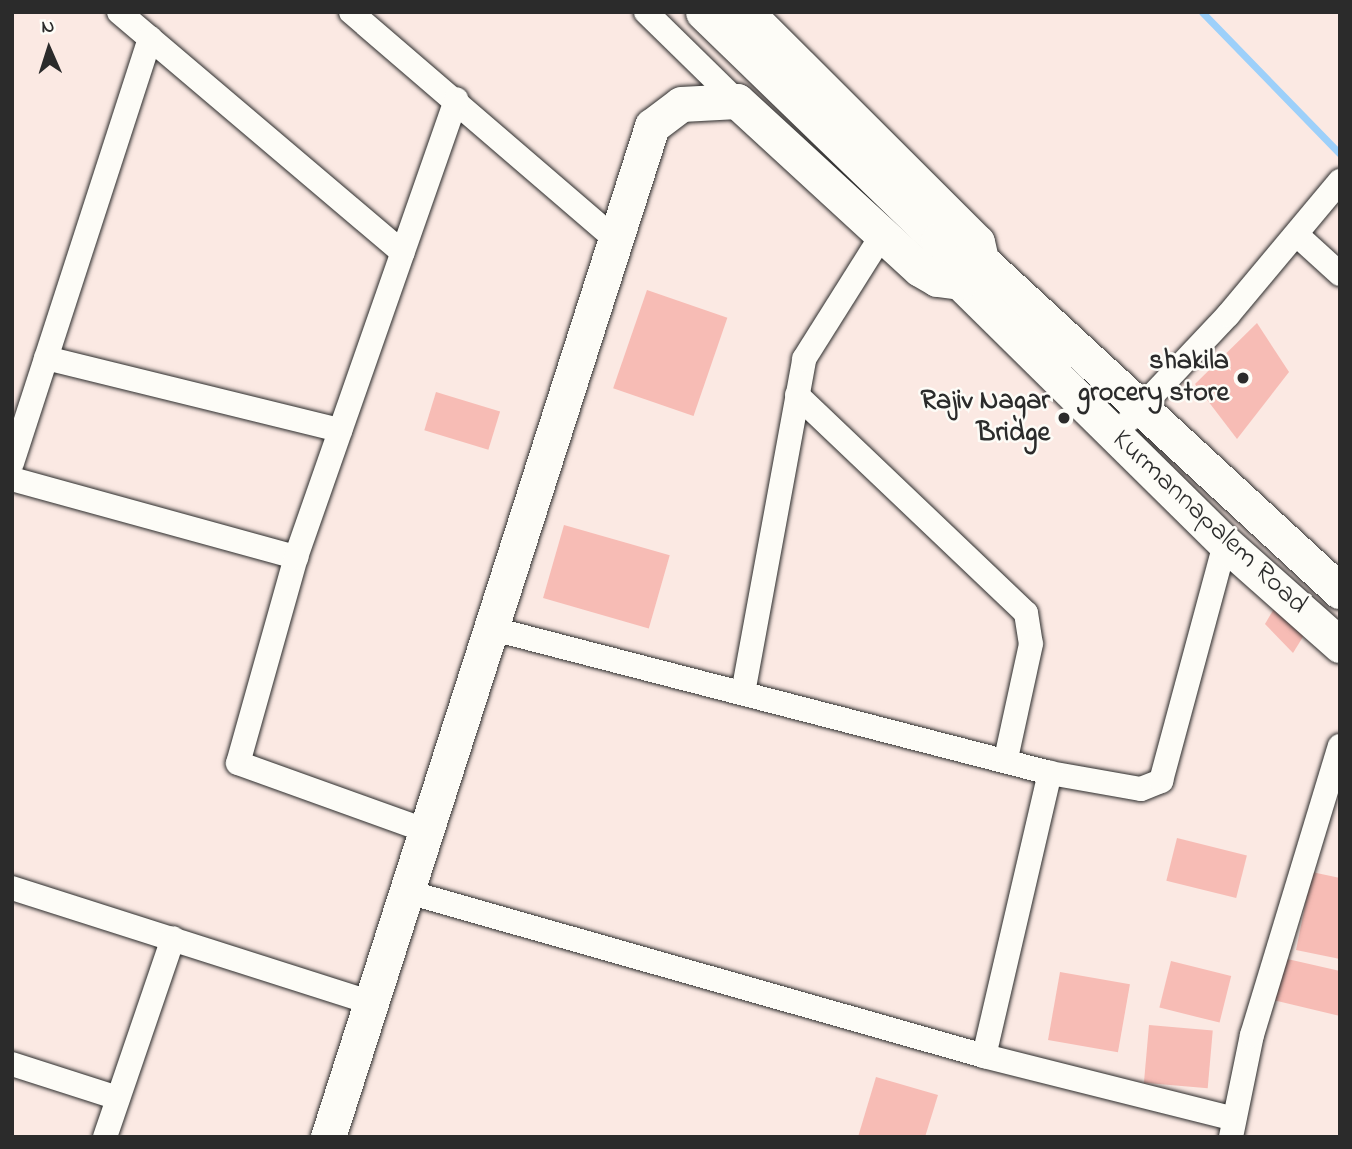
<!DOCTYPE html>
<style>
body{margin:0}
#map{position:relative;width:1352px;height:1149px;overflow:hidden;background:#fbe9e3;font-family:"Indie Flower",sans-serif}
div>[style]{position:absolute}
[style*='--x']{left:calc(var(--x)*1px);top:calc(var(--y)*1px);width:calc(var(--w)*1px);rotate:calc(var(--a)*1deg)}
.stream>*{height:7px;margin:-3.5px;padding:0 3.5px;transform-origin:3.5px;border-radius:3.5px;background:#9dd0fa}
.building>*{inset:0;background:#f7bcb5;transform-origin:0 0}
.roads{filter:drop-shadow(0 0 2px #2b2b2b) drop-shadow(0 0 2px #2b2b2b)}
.street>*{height:24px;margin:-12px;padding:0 12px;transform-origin:12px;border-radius:12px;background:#fdfcf7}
.secondary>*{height:35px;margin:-17.5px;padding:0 17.5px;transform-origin:17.5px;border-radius:17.5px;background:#fdfcf7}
.dots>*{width:19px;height:19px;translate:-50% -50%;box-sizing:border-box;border:4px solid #fdfcf7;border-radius:50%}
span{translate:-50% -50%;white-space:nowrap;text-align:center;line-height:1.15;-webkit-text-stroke:5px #fdfcf7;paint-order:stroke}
.poi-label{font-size:28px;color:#2b2b2b;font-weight:700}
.right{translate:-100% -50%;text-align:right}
.street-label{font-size:28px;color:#2b2b2b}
.frame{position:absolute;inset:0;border:14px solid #2b2b2b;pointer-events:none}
.north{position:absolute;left:14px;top:14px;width:70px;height:70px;-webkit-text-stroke:5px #fdfcf7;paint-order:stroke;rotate:357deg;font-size:19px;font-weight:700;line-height:28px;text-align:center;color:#2b2b2b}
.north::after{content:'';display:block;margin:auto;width:24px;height:32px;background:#2b2b2b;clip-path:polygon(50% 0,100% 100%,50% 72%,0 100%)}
</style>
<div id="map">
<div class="stream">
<i style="--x:1202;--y:12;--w:198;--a:45.8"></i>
</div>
<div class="building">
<i style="left:647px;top:290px;width:85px;height:104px;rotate:19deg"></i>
<i style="clip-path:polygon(1257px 323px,1289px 372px,1237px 439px,1195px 384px)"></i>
<i style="left:436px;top:392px;width:67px;height:40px;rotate:17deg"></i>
<i style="left:564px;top:525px;width:110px;height:76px;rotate:16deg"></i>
<i style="clip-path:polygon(1275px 607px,1309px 627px,1293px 653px,1265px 624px)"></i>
<i style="left:1177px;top:838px;width:72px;height:44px;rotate:14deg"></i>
<i style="clip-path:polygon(1312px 872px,1340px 878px,1340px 959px,1296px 950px)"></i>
<i style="clip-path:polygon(1283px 958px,1340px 971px,1340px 1016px,1273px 1000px)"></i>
<i style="left:1171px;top:961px;width:62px;height:48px;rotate:14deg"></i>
<i style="left:1060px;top:972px;width:71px;height:69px;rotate:10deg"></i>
<i style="left:1149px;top:1025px;width:64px;height:58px;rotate:5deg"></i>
<i style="clip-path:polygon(876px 1077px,938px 1095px,925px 1137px,858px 1137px)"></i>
</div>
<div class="roads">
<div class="street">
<i style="--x:119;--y:12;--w:372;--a:40.3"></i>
<i style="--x:351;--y:12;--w:345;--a:40.7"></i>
<i style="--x:646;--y:12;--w:127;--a:44.4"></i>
<i style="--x:1297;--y:235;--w:58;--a:42.2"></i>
<i style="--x:46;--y:358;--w:303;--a:13.8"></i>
<i style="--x:797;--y:395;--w:316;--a:43.6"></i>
<i style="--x:1026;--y:613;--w:31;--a:81"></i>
<i style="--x:1031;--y:644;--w:118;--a:102.3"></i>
<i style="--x:1130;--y:419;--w:143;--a:-46.7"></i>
<i style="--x:1228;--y:315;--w:175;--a:-50.1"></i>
<i style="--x:12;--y:463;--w:447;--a:-72"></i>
<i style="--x:12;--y:479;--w:295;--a:15.4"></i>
<i style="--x:296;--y:557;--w:214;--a:105.7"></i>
<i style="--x:238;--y:763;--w:201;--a:19.8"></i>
<i style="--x:296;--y:557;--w:485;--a:-70.7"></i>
<i style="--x:743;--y:693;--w:340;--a:-79.6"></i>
<i style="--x:804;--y:359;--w:150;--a:-57.8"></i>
<i style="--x:1050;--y:773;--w:92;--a:10"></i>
<i style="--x:1141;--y:789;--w:22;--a:-22"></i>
<i style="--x:1161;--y:781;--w:246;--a:-74.9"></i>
<i style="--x:12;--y:888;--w:378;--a:17.7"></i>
<i style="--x:408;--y:892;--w:599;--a:15.89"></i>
<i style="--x:984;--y:1056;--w:291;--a:-76.9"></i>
<i style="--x:1050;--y:773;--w:575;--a:-165.5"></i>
<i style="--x:984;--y:1056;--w:258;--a:14.1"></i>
<i style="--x:12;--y:1064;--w:111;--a:17.8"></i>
<i style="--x:105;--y:1137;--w:210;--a:-71.1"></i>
<i style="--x:1231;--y:1137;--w:104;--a:-78.4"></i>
<i style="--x:1252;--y:1035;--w:302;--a:-73.1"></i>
</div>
<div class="secondary">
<i style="--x:703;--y:12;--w:327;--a:44.1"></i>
<i style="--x:938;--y:240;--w:49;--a:25.5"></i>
<i style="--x:982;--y:261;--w:487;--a:42.7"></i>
<i style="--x:746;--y:12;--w:326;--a:44.9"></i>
<i style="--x:977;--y:242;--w:17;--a:77"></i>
<i style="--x:949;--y:262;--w:23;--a:61"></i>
<i style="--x:960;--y:282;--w:372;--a:44.6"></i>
<i style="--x:1225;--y:543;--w:154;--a:41.6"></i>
<i style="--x:328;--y:1137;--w:1062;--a:-72.23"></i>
<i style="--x:652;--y:126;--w:36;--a:-37"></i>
<i style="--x:681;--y:104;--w:56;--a:-3.1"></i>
<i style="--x:737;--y:101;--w:248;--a:42.6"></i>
<i style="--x:920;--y:269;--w:20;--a:30"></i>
<i style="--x:937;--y:279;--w:23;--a:7"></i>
<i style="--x:960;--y:282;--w:30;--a:-44"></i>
</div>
</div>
<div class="dots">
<i style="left:1243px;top:378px;background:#2b2b2b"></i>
<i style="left:1064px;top:418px;background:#2b2b2b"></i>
</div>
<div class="poi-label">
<span class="right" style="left:1229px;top:378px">shakila<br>grocery store</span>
<span class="right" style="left:1050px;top:418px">Rajiv Nagar<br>Bridge</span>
</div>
<div class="street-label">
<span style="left:1209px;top:523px;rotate:43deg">Kurmannapalem Road</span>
</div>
<div class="frame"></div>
<div class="north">N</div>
</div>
